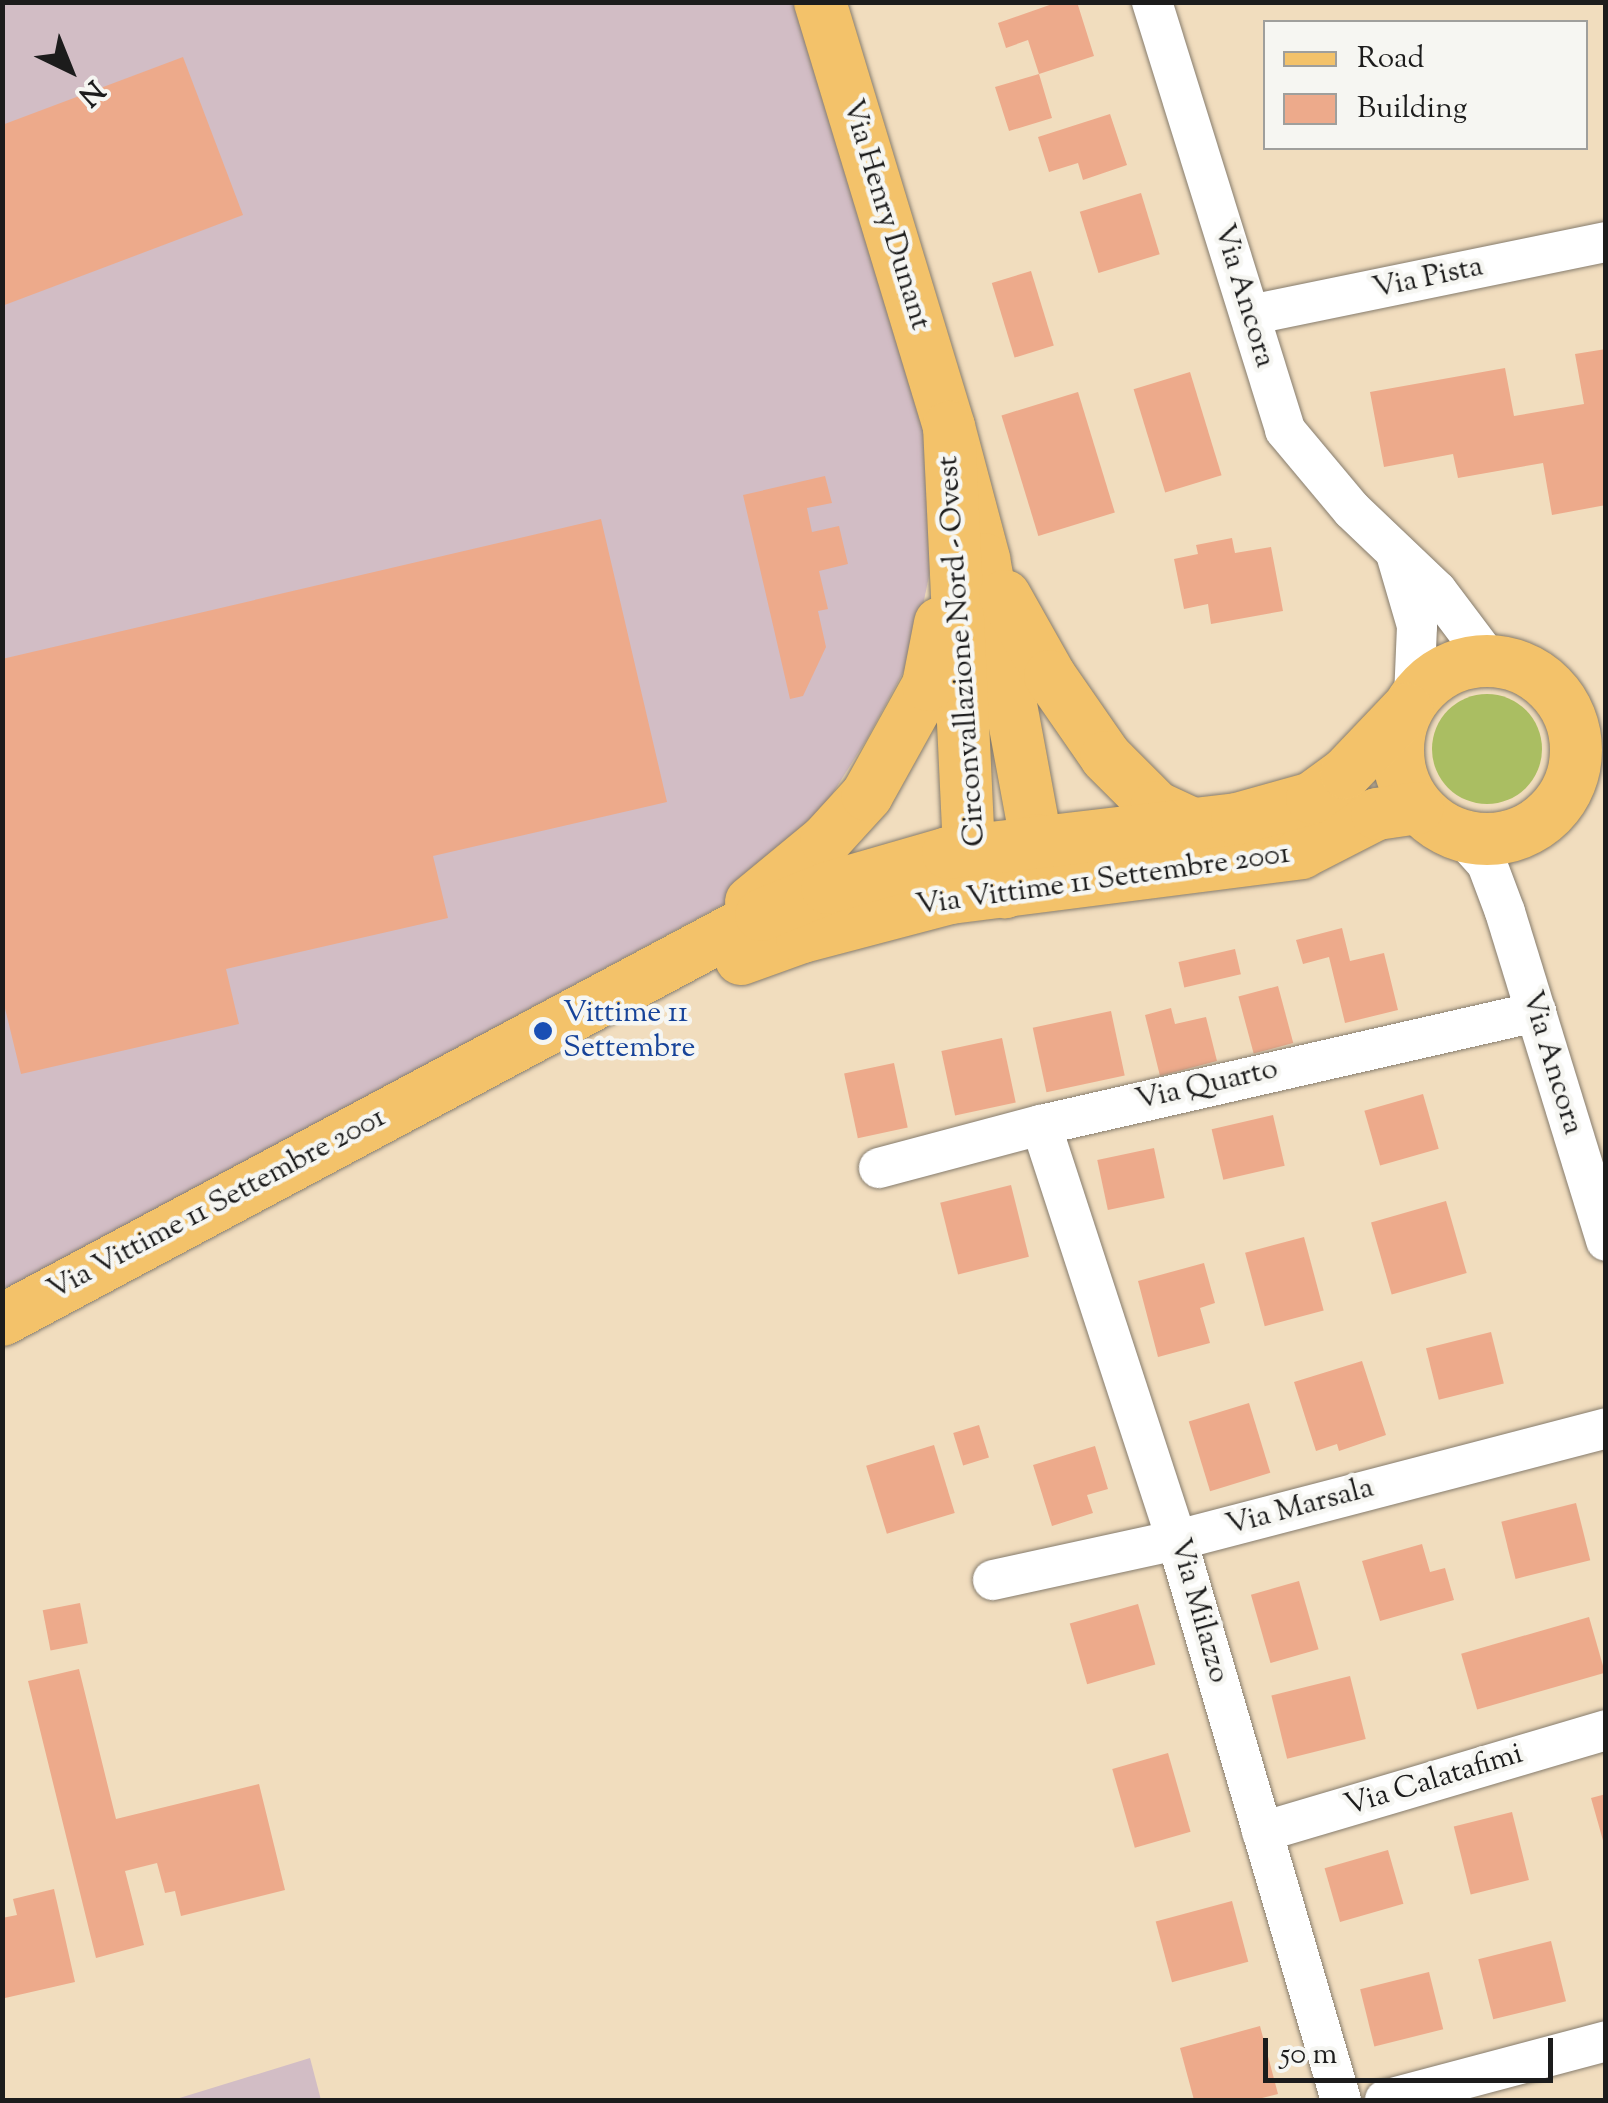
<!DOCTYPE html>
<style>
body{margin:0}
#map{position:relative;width:1608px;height:2103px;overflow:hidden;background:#f1ddbe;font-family:"Sorts Mill Goudy",serif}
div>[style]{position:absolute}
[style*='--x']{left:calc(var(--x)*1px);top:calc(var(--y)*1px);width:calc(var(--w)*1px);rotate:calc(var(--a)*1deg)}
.industrial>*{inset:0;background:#d2bdc5}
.green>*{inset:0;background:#aabe62}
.round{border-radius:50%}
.building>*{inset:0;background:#edaa8b;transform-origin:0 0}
.roads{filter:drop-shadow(0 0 2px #867c6d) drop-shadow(0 0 2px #867c6d)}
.minor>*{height:40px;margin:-20px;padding:0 20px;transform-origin:20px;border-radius:20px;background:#fff}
.major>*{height:52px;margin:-26px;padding:0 26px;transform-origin:26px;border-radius:26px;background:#f3c26a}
.major>.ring{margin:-26px;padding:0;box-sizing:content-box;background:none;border:52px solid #f3c26a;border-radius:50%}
.dots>*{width:28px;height:28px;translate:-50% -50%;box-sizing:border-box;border:5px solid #f6f6f2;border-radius:50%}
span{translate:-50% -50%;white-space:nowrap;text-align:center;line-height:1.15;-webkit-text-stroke:9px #f6f6f2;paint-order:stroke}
.street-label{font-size:30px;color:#1c1c1c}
.transit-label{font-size:30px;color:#164399}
.left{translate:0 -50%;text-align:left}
.frame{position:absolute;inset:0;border:5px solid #1c1c1c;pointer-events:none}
.legend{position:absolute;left:1263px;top:20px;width:325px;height:130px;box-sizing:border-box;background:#f6f6f2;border:2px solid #9f9f9c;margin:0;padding:12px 18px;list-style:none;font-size:30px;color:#1c1c1c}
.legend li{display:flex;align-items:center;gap:20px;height:50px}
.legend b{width:50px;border:2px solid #9f9f9c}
.north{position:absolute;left:20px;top:20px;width:100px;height:100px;-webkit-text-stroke:8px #f6f6f2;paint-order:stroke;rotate:137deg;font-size:28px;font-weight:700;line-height:40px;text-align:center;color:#1c1c1c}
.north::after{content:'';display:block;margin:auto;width:35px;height:45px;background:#1c1c1c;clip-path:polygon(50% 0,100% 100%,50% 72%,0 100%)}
.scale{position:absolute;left:1263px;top:2038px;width:290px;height:45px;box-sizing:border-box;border:5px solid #1c1c1c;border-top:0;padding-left:12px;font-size:30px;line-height:35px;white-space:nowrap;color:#1c1c1c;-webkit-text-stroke:8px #f6f6f2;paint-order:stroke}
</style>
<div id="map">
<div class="industrial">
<i style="clip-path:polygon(3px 3px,805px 3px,929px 428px,936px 542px,913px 654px,867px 739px,807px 834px,737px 897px,14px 1286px,3px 1287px)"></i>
<i style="clip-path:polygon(310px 2058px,321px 2100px,173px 2100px)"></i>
</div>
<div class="green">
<i class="round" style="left:1432px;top:694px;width:110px;height:110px"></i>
</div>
<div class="building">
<i style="clip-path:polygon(1058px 2px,1077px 2px,1094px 56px,1039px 74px,1052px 118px,1009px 131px,995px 87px,1039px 74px,1028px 40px,1006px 48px,998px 23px)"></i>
<i style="clip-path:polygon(183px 57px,243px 215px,2px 306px,2px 125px)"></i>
<i style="clip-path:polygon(1110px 114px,1127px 165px,1083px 180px,1078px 163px,1049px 172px,1038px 137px)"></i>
<i style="left:1141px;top:193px;width:64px;height:64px;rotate:73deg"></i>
<i style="left:1031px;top:271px;width:78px;height:41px;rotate:73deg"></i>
<i style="clip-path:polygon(1606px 349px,1606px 505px,1552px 515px,1543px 463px,1458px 478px,1453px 454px,1384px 467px,1370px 392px,1505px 368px,1514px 416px,1584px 404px,1575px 354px)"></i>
<i style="left:1190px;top:372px;width:108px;height:59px;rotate:73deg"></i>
<i style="left:1078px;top:392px;width:126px;height:80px;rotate:73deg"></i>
<i style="clip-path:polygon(825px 476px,832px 503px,807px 508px,812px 532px,839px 526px,848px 564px,819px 571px,828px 609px,818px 611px,826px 647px,803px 696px,790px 699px,743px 495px)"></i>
<i style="clip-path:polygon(601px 519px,667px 802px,433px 856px,448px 918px,226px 969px,239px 1024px,21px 1074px,2px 996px,2px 659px)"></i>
<i style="clip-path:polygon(1232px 538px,1235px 553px,1271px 547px,1283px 611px,1211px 624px,1208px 604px,1184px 609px,1174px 559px,1198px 554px,1196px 545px)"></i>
<i style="clip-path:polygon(1342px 928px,1350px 961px,1384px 953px,1398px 1010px,1345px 1023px,1329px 957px,1303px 964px,1296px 940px)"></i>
<i style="left:1235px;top:949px;width:26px;height:58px;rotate:77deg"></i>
<i style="left:1278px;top:986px;width:59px;height:41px;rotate:75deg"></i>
<i style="clip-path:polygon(1171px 1008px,1175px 1024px,1206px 1017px,1217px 1061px,1160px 1076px,1145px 1015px)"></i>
<i style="left:1111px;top:1011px;width:66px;height:80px;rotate:78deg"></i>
<i style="left:1002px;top:1038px;width:66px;height:62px;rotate:78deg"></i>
<i style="left:894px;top:1063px;width:66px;height:51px;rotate:78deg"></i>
<i style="left:1423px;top:1094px;width:57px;height:61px;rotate:74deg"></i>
<i style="left:1273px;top:1115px;width:52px;height:63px;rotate:77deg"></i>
<i style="left:1154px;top:1148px;width:51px;height:58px;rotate:78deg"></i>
<i style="left:1011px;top:1185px;width:74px;height:73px;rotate:76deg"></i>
<i style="left:1446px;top:1201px;width:75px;height:78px;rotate:74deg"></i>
<i style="left:1304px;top:1237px;width:76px;height:61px;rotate:75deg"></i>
<i style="clip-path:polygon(1204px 1263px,1215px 1303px,1200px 1308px,1210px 1343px,1158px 1357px,1138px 1281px)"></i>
<i style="left:1491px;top:1332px;width:53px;height:67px;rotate:76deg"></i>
<i style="clip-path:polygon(1362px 1361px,1386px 1435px,1339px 1451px,1337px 1444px,1316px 1451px,1294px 1382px)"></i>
<i style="left:1249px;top:1403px;width:73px;height:63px;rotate:73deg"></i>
<i style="left:979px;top:1425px;width:34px;height:27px;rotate:73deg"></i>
<i style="left:934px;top:1445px;width:71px;height:71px;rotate:73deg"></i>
<i style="clip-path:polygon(1095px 1446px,1108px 1489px,1087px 1495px,1093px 1513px,1052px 1526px,1033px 1465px)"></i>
<i style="left:1576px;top:1503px;width:59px;height:77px;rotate:76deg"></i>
<i style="clip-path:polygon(1422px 1544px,1430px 1572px,1445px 1568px,1454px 1600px,1380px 1621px,1362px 1561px)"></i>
<i style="left:1299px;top:1581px;width:71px;height:50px;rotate:74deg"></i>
<i style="left:80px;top:1603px;width:41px;height:38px;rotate:79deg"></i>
<i style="left:1138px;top:1604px;width:63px;height:71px;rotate:74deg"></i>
<i style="left:1589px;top:1617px;width:58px;height:133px;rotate:74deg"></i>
<i style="clip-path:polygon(79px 1669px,116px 1819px,259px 1784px,285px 1890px,181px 1916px,175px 1891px,165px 1893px,157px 1863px,125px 1871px,144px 1945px,96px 1958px,28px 1681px)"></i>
<i style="left:1350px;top:1676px;width:65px;height:81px;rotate:76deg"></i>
<i style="left:1168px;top:1753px;width:82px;height:58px;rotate:74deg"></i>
<i style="clip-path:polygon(1606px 1794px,1606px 1843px,1604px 1844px,1591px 1798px)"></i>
<i style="left:1512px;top:1812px;width:70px;height:60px;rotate:76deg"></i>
<i style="left:1388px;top:1850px;width:56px;height:66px;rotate:74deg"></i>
<i style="clip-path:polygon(54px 1889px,75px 1982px,5px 1998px,2px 1918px,17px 1915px,13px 1899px)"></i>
<i style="left:1232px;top:1901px;width:63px;height:79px;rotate:75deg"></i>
<i style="left:1551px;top:1941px;width:62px;height:75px;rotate:76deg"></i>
<i style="left:1429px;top:1972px;width:59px;height:71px;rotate:76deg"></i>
<i style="clip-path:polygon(1260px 2026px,1278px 2094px,1254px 2100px,1194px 2100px,1180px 2048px)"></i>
</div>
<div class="roads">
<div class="minor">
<i style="--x:1152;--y:2;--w:448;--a:72.7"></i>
<i style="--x:1285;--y:430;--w:104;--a:50.1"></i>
<i style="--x:1352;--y:510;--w:117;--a:43.6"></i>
<i style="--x:1437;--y:591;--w:86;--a:53"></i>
<i style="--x:1250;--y:315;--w:363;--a:-11.6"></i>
<i style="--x:1396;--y:554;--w:75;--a:73.7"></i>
<i style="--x:1417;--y:626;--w:73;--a:92.4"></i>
<i style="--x:1463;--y:837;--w:36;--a:48"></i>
<i style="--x:1487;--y:864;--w:51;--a:69.4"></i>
<i style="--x:1505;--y:912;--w:344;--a:72.9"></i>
<i style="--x:1041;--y:1125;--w:437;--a:71.9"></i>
<i style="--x:1177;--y:1540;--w:584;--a:73.68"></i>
<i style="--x:879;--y:1168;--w:168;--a:-14.9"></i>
<i style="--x:1041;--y:1125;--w:508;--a:-12.86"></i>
<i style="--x:993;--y:1580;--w:188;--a:-12.3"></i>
<i style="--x:1177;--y:1540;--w:443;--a:-14.6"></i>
<i style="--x:1262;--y:1832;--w:359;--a:-16.5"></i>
<i style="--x:1385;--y:2100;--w:229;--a:-14.9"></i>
</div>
<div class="major">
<i style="--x:820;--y:2;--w:444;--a:73.1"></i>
<i style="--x:949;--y:427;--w:137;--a:75.1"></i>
<i style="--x:984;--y:559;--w:286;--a:79.5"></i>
<i style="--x:1036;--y:840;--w:61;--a:120.8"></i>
<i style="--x:1005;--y:892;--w:55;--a:-130.6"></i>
<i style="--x:969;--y:850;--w:423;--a:-92.7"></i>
<i style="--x:1005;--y:596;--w:92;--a:60.6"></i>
<i style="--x:1050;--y:676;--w:98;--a:55.3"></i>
<i style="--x:1106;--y:757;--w:71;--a:45"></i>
<i style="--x:1156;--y:807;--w:38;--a:25"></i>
<i class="ring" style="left:1398px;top:661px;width:126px;height:126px"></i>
<i style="--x:751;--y:902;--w:97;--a:-39.6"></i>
<i style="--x:826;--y:840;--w:61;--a:-47.7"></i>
<i style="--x:867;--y:795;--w:126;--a:-61"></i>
<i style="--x:928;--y:685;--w:63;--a:-79"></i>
<i style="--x:741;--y:959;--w:65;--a:-19.8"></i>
<i style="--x:802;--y:937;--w:154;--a:-14.7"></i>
<i style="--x:951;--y:898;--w:353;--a:-7.3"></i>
<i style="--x:1301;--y:853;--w:85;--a:-27.2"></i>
<i style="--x:1377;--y:814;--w:41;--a:-8.3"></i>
<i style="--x:2;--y:1320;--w:860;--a:-28.08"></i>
<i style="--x:761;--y:915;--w:71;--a:-22.2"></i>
<i style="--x:827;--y:888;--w:126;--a:-16.1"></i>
<i style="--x:948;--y:853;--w:291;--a:-6.7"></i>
<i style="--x:1237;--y:819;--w:78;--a:-15.6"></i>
<i style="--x:1312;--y:798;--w:42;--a:-36.3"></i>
<i style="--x:1346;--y:773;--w:88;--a:-46.4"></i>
</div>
</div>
<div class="dots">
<i style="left:543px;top:1031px;background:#1a4fb4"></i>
</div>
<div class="street-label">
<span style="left:885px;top:215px;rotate:73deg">Via Henry Dunant</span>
<span style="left:1428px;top:279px;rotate:-12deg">Via Pista</span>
<span style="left:1243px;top:296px;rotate:73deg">Via Ancora</span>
<span style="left:963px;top:651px;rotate:-94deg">Circonvallazione Nord - Ovest</span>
<span style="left:1103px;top:881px;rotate:-8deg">Via Vittime 11 Settembre 2001</span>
<span style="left:1551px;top:1063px;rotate:73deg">Via Ancora</span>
<span style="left:1207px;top:1086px;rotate:-13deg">Via Quarto</span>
<span style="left:217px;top:1205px;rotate:-28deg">Via Vittime 11 Settembre 2001</span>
<span style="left:1300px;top:1508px;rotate:-15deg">Via Marsala</span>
<span style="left:1198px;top:1611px;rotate:74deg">Via Milazzo</span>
<span style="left:1434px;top:1781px;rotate:-17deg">Via Calatafimi</span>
</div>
<div class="transit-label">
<span class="left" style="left:563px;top:1031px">Vittime 11<br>Settembre</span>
</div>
<div class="frame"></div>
<ul class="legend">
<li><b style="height:12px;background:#f3c26a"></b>Road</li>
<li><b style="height:28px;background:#edaa8b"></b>Building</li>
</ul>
<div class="north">N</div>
<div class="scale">50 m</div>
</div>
